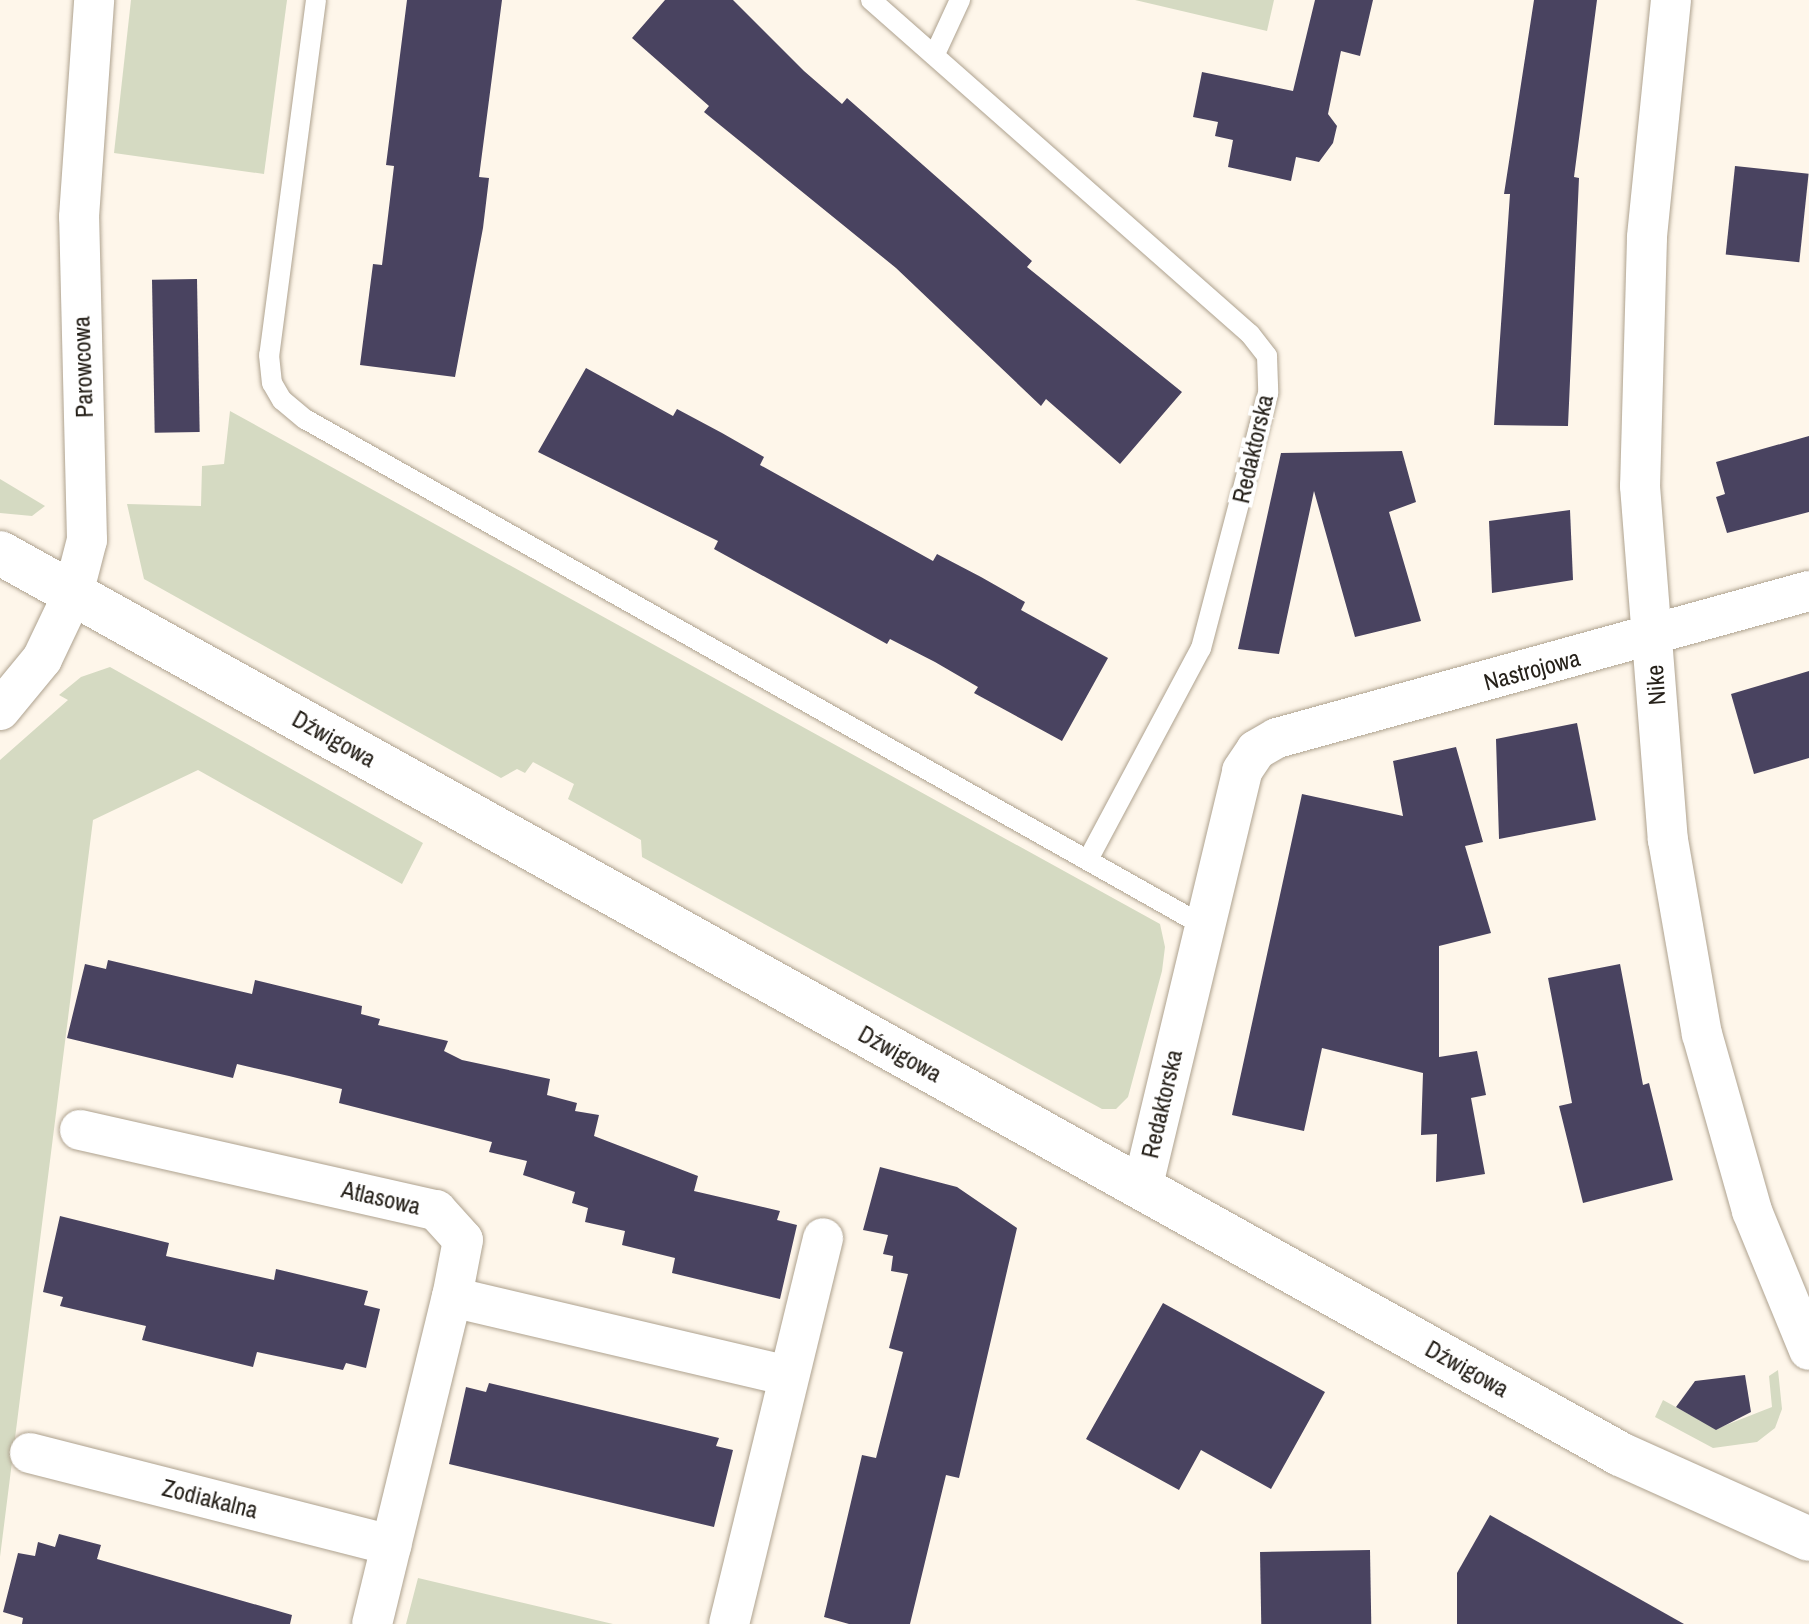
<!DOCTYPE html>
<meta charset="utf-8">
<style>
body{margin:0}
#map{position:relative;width:1809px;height:1624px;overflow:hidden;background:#fef6ea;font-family:"Archivo Narrow",sans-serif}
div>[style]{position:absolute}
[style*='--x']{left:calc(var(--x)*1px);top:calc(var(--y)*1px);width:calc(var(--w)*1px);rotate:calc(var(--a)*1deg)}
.green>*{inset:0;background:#d5dac2}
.building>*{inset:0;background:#494360;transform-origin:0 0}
.roads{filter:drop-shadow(0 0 2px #aea28f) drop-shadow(0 0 2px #aea28f)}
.lane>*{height:20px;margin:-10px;padding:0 10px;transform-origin:10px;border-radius:10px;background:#fff}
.street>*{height:40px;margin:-20px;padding:0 20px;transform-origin:20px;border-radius:20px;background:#fff}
.secondary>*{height:44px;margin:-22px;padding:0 22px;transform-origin:22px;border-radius:22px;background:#fff}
span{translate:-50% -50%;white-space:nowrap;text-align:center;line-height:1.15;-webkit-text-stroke:8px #fff;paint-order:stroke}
.street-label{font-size:24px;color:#26211a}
</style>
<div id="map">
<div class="green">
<i style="clip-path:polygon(131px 0,287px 0,264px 174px,114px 153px)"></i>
<i style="clip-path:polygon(1135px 0,1274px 0,1267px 31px)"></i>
<i style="clip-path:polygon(230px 411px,1160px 924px,1165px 947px,1162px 971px,1128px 1097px,1116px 1109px,1102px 1109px,642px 857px,641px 840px,568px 799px,574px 784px,533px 762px,525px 773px,517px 769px,501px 778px,144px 579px,127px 504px,201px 506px,202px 466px,224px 464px)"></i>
<i style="clip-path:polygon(0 479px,45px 506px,32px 516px,0 513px)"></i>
<i style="clip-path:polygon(110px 667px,423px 843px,402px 884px,198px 770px,93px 820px,0 1557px,0 760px,68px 700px,59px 695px,81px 677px)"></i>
<i style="clip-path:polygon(1778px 1370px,1782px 1409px,1775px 1428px,1757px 1442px,1713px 1448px,1655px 1417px,1663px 1400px,1716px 1429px,1772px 1407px,1769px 1376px)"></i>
<i style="clip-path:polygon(418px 1578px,511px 1600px,613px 1624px,406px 1624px)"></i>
</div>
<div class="building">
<i style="clip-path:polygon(407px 0,502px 0,479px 177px,489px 178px,483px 228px,455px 377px,360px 365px,373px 264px,382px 265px,388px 216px,394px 166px,386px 165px)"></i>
<i style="clip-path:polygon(665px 0,733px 0,804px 71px,842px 104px,847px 98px,1032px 261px,1027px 267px,1182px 392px,1120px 464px,1046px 399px,1041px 406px,896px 268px,704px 112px,709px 106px,632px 38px)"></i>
<i style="clip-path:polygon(1315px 0,1373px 0,1360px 56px,1341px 51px,1328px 114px,1337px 126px,1333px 143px,1319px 162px,1296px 157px,1291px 181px,1228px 167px,1233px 140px,1215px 136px,1218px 122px,1193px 117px,1202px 72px,1293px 91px)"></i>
<i style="clip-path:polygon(1534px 0,1597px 0,1574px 177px,1579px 178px,1568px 426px,1494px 425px,1510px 194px,1504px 194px)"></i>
<i style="left:1735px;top:166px;width:74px;height:89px;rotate:6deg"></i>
<i style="left:197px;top:279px;width:153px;height:45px;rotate:89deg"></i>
<i style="clip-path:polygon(586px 368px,673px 416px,677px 409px,722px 433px,764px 457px,760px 465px,933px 561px,937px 554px,981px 577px,1025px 602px,1021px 610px,1108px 658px,1062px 741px,974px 693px,978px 687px,935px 662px,890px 639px,887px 644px,714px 549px,718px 541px,538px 452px)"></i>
<i style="clip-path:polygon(1809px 436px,1809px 512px,1727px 533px,1716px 497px,1725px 494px,1716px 462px)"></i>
<i style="clip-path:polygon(1402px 451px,1416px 502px,1389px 512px,1421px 621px,1355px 637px,1314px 491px,1279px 654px,1238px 649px,1281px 453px)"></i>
<i style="clip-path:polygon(1570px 510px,1573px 580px,1492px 593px,1489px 521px)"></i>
<i style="clip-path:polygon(1809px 671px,1809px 758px,1754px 774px,1731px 694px)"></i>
<i style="clip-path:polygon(1577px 723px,1596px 820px,1499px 839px,1496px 739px)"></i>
<i style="clip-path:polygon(1456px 747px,1483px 842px,1465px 846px,1491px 933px,1439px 946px,1439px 1057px,1477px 1051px,1486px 1095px,1471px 1098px,1485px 1174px,1436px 1182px,1437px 1134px,1421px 1135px,1423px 1073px,1322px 1048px,1304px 1131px,1232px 1115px,1302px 794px,1403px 816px,1393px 761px)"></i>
<i style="clip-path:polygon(108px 960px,252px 994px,255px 980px,362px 1006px,361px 1014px,380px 1019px,378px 1025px,448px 1041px,444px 1051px,462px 1060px,550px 1079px,547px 1095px,577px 1103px,575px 1111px,599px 1115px,594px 1136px,698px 1176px,694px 1191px,780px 1211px,777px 1220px,797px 1225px,780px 1299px,672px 1273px,675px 1258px,622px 1245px,625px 1231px,585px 1222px,588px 1208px,572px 1203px,575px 1192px,523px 1175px,527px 1161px,489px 1152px,492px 1142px,339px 1103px,342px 1089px,289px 1076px,237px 1064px,233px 1078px,67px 1038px,85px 964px,106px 969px)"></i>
<i style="clip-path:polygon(1620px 964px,1643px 1085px,1649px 1083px,1673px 1180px,1583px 1203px,1559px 1106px,1572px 1103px,1548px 978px)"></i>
<i style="clip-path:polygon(880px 1167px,957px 1187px,1017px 1228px,959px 1478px,946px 1475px,910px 1624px,849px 1624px,824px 1617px,862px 1455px,876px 1458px,903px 1352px,889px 1348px,908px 1274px,891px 1271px,893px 1256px,883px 1254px,888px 1235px,863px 1230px)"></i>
<i style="clip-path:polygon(60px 1216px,169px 1243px,166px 1256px,274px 1280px,276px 1269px,368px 1291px,364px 1305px,380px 1309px,366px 1368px,346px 1363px,343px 1370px,257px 1352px,253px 1367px,142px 1340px,146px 1326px,60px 1306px,63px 1297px,43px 1292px)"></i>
<i style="clip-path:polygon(1163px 1303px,1325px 1392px,1271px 1489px,1201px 1450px,1179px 1490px,1086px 1439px)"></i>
<i style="clip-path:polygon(1745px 1375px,1751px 1412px,1716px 1430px,1676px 1407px,1695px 1381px)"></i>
<i style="clip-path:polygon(489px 1383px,719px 1438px,716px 1446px,733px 1450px,714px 1527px,449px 1464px,466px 1387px,486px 1392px)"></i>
<i style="clip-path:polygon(1490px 1515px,1684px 1624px,1457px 1624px,1457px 1573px)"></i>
<i style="clip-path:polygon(59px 1534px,101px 1545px,97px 1559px,292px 1615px,290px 1624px,22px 1624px,23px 1618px,3px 1612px,18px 1553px,35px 1556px,38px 1542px,55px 1547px)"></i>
<i style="left:1370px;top:1550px;width:74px;height:110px;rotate:89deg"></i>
</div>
<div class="roads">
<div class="lane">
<i style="--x:316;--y:0;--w:358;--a:97.5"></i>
<i style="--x:269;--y:355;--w:28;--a:84"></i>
<i style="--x:272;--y:383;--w:20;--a:60"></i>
<i style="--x:282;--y:400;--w:30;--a:40"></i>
<i style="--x:305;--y:419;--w:1032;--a:29.42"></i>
<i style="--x:871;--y:0;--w:505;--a:41.39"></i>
<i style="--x:1250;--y:334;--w:28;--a:52"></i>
<i style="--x:1267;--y:356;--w:37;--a:88"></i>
<i style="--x:1268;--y:393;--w:264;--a:104.7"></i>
<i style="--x:1201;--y:648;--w:240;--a:118.1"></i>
<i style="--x:935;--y:54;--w:60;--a:-65.2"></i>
</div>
<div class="street">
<i style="--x:1671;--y:0;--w:239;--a:95.8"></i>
<i style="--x:1647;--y:238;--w:248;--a:91.6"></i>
<i style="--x:1640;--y:486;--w:355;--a:85.5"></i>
<i style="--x:1668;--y:840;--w:197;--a:80.1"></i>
<i style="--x:1702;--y:1034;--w:184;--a:74.2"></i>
<i style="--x:1752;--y:1211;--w:150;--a:67.7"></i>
<i style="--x:0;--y:710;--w:66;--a:-50.5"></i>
<i style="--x:42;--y:659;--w:72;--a:-64.5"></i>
<i style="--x:73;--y:594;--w:56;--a:-75.5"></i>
<i style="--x:87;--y:540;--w:323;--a:-91.4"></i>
<i style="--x:79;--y:217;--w:218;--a:-86"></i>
<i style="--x:80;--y:1130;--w:365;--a:12.7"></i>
<i style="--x:436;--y:1210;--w:40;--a:48"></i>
<i style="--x:463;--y:1240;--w:58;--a:100.9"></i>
<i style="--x:452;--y:1297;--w:345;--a:13.2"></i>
<i style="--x:1142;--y:1189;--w:430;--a:-76.5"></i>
<i style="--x:1242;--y:771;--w:25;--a:-56"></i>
<i style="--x:1256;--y:750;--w:24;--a:-30"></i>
<i style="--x:1277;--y:738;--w:552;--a:-15.45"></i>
<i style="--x:30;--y:1453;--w:373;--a:14.3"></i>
<i style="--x:372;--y:1624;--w:337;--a:-76.3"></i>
<i style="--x:729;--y:1624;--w:397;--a:-76.3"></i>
</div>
<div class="secondary">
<i style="--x:0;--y:553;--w:1854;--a:29.08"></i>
<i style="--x:1620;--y:1454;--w:207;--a:24.2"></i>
</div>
</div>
<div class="street-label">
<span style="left:83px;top:367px;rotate:-92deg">Parowcowa</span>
<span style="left:1253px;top:449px;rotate:-77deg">Redaktorska</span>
<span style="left:1532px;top:670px;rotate:-15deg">Nastrojowa</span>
<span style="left:1656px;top:685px;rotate:-94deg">Nike</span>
<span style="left:334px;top:739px;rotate:29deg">Dźwigowa</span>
<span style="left:900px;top:1054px;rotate:29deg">Dźwigowa</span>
<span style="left:1162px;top:1104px;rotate:-77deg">Redaktorska</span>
<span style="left:381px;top:1198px;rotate:13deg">Atlasowa</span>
<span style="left:1467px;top:1369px;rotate:29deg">Dźwigowa</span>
<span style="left:210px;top:1499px;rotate:14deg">Zodiakalna</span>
</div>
</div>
